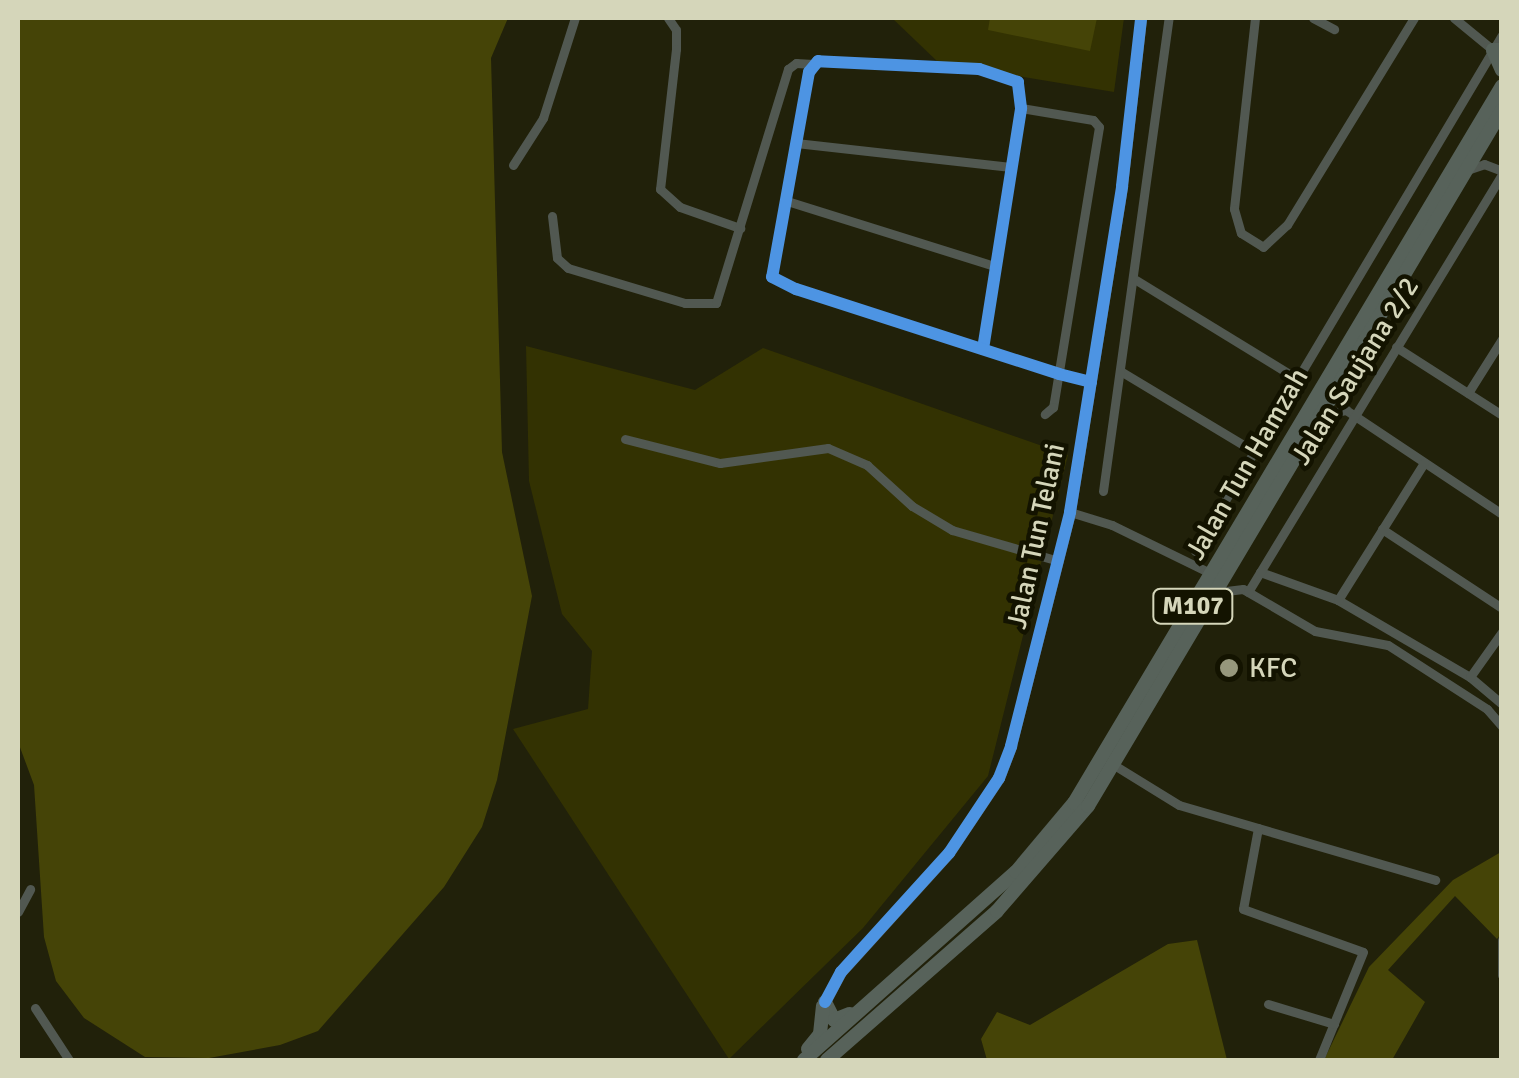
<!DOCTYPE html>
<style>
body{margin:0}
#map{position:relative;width:1519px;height:1078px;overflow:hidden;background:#21210a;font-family:Signika,sans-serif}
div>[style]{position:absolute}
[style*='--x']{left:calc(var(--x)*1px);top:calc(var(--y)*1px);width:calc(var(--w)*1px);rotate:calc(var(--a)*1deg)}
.built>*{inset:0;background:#333202}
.green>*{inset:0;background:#454407}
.minor>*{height:9px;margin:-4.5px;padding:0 4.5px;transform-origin:4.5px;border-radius:4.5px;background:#515851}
.tertiary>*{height:11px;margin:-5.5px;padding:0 5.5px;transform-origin:5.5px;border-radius:5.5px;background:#515851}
.primary>*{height:14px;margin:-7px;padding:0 7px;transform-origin:7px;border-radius:7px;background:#57625a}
.cycleway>*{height:12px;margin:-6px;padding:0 6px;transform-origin:6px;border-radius:6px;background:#4d94e3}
.dots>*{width:28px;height:28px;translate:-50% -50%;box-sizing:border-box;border:5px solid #131300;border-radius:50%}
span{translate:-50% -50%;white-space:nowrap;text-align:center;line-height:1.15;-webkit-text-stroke:9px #131300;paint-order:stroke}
.shield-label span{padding:2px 8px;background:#131300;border:2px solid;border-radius:8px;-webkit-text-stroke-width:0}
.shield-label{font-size:25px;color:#d5d6ba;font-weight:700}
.street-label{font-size:28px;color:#d5d6ba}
.poi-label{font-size:28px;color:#d5d6ba}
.left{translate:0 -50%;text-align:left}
.frame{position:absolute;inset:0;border:20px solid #d5d6ba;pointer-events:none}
</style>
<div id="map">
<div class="built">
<i style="clip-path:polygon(892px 18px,1124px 18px,1114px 92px,939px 63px)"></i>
<i style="clip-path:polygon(526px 346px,695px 390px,763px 348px,1068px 455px,988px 776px,863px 928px,729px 1059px,513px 729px,588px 709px,592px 651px,562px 614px,529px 481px)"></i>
</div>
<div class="green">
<i style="clip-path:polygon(18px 18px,508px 18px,491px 58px,502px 452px,532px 596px,497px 780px,482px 827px,444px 887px,318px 1031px,280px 1045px,209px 1058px,145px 1057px,84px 1018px,56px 981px,44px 937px,34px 785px,18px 742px)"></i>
<i style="clip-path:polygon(990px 18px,1097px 18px,1090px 51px,988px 30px)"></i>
<i style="clip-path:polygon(1501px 852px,1501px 934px,1497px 939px,1455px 896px,1388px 970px,1425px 1002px,1392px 1060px,1324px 1060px,1369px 967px,1453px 880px)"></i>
<i style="clip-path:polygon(1197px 940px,1227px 1060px,987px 1060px,981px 1039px,997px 1012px,1030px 1025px,1168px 944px)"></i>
</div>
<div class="minor">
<i style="--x:668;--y:18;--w:14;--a:56"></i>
<i style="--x:676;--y:30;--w:19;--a:90"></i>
<i style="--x:676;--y:49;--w:141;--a:96.5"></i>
<i style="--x:660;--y:189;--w:27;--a:42"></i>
<i style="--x:680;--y:207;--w:64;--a:19.3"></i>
<i style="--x:1255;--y:18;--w:192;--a:96.3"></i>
<i style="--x:1234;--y:209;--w:25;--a:74"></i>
<i style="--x:1241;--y:233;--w:26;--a:32"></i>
<i style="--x:1263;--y:247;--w:33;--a:-43"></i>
<i style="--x:1287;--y:225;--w:243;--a:-58.5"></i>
<i style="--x:1313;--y:18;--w:24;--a:28"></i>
<i style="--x:1454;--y:18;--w:50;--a:39.4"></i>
<i style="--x:1021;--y:108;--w:73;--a:9.5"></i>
<i style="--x:1093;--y:120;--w:9;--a:49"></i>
<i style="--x:1099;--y:127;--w:284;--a:99.3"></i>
<i style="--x:1053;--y:407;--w:11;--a:139"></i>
<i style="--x:796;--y:143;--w:216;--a:6.4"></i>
<i style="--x:513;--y:165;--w:56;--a:-57.4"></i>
<i style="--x:543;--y:118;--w:105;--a:-72.3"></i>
<i style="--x:1467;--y:170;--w:18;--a:-19"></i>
<i style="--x:1484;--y:164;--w:19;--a:21"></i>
<i style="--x:787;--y:201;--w:218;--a:17.4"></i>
<i style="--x:552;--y:216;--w:42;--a:83.2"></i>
<i style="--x:557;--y:258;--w:15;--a:42"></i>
<i style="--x:568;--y:268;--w:122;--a:16.7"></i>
<i style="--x:685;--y:303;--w:31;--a:0"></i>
<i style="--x:716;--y:303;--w:245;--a:-72.9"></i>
<i style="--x:788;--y:69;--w:10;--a:-37"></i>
<i style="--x:796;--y:63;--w:17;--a:3"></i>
<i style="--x:1136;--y:280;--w:191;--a:31.5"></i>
<i style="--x:1396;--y:347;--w:126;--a:32.7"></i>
<i style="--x:983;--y:349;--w:244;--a:-81"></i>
<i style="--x:1021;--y:108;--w:26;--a:-97"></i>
<i style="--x:1018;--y:82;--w:41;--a:-161.6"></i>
<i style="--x:979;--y:69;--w:161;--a:-177.2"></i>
<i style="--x:818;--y:61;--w:14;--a:129"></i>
<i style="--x:809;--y:72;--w:208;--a:100.2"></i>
<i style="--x:772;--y:277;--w:27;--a:27"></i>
<i style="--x:796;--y:289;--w:276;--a:17.9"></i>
<i style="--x:1059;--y:374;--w:33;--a:14"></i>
<i style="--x:1122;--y:372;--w:155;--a:31"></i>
<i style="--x:1468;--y:393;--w:64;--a:-57.8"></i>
<i style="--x:1322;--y:415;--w:25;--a:-12"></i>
<i style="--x:1346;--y:410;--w:187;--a:33.7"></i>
<i style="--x:625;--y:439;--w:98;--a:14.2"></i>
<i style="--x:720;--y:463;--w:109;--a:-7.9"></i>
<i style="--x:828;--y:448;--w:43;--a:23.6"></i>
<i style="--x:867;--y:465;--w:61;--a:42.3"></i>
<i style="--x:912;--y:506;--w:47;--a:31"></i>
<i style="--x:952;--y:530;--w:111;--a:16.2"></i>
<i style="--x:1103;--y:491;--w:478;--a:-82.1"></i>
<i style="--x:1070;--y:512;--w:44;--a:17.2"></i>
<i style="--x:1112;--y:525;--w:111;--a:26.1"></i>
<i style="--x:1382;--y:529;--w:144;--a:33.4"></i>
<i style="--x:1195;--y:551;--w:600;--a:-59.25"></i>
<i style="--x:1260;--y:572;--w:83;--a:19.7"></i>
<i style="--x:1338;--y:600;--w:153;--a:30.3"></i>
<i style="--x:1470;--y:677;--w:42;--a:40.2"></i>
<i style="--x:1218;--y:592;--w:25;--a:-7"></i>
<i style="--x:1243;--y:589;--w:83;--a:30.3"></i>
<i style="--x:1315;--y:631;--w:74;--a:10.9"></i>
<i style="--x:1388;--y:645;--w:118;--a:32.9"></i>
<i style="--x:1487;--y:709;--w:23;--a:49"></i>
<i style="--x:1248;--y:592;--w:488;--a:-58.7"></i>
<i style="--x:1338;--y:600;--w:162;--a:-57.9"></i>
<i style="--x:1470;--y:677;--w:55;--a:-54.6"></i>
<i style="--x:1114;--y:765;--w:76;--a:31.6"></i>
<i style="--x:1179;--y:805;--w:267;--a:16.3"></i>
<i style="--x:1258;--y:828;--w:82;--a:100.5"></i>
<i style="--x:1243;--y:909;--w:127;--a:19.7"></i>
<i style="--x:1363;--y:952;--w:117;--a:112.2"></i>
<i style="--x:18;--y:912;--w:26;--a:-62"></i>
<i style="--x:1502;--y:940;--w:35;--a:90"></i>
<i style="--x:1268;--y:1004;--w:69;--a:16.9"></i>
<i style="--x:35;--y:1008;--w:62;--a:56.8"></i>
</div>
<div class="tertiary">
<i style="--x:825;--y:1002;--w:34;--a:-62"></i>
<i style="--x:841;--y:972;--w:161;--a:-47.8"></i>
<i style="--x:949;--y:853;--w:90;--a:-56.3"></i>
<i style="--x:999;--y:778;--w:34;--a:-69"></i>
<i style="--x:1011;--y:746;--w:241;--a:-75.8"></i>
<i style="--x:1070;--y:512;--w:330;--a:-80.9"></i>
<i style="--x:1122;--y:186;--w:169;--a:-83.5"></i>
</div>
<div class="primary">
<i style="--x:1502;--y:50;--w:9;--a:180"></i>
<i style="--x:1493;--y:50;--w:22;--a:66"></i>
<i style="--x:825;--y:1002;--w:20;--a:63"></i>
<i style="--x:834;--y:1020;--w:17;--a:-21"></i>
<i style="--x:808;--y:1049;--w:19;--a:-51"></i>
<i style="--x:820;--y:1034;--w:28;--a:-84"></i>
<i style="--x:804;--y:1060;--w:283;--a:-41.6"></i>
<i style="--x:1016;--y:872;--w:90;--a:-50"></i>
<i style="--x:1074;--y:803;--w:835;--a:-59.17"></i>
<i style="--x:827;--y:1060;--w:226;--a:-41.2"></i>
<i style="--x:997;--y:911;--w:139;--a:-49.1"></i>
<i style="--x:1088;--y:806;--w:810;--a:-59.25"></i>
</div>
<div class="cycleway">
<i style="--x:983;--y:349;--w:244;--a:-81"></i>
<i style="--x:1021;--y:108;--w:26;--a:-97"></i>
<i style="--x:1018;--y:82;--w:41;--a:-161.6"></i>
<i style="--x:979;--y:69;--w:161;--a:-177.2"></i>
<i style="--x:818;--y:61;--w:14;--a:129"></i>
<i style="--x:809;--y:72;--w:208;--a:100.2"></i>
<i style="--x:772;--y:277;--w:27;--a:27"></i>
<i style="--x:796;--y:289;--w:276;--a:17.9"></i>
<i style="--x:1059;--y:374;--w:33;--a:14"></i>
<i style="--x:825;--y:1002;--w:34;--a:-62"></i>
<i style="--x:841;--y:972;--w:161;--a:-47.8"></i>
<i style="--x:949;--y:853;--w:90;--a:-56.3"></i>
<i style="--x:999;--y:778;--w:34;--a:-69"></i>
<i style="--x:1011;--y:746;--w:241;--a:-75.8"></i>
<i style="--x:1070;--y:512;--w:330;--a:-80.9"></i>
<i style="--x:1122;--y:186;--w:169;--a:-83.5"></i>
</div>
<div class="dots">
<i style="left:1229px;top:668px;background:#96977c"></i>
</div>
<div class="shield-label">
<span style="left:1193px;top:606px">M107</span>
</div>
<div class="street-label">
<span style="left:1355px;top:371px;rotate:-58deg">Jalan Saujana 2/2</span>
<span style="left:1247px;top:464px;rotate:-60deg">Jalan Tun Hamzah</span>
<span style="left:1036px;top:536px;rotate:-78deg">Jalan Tun Telani</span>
</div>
<div class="poi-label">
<span class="left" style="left:1249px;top:668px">KFC</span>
</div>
<div class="frame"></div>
</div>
